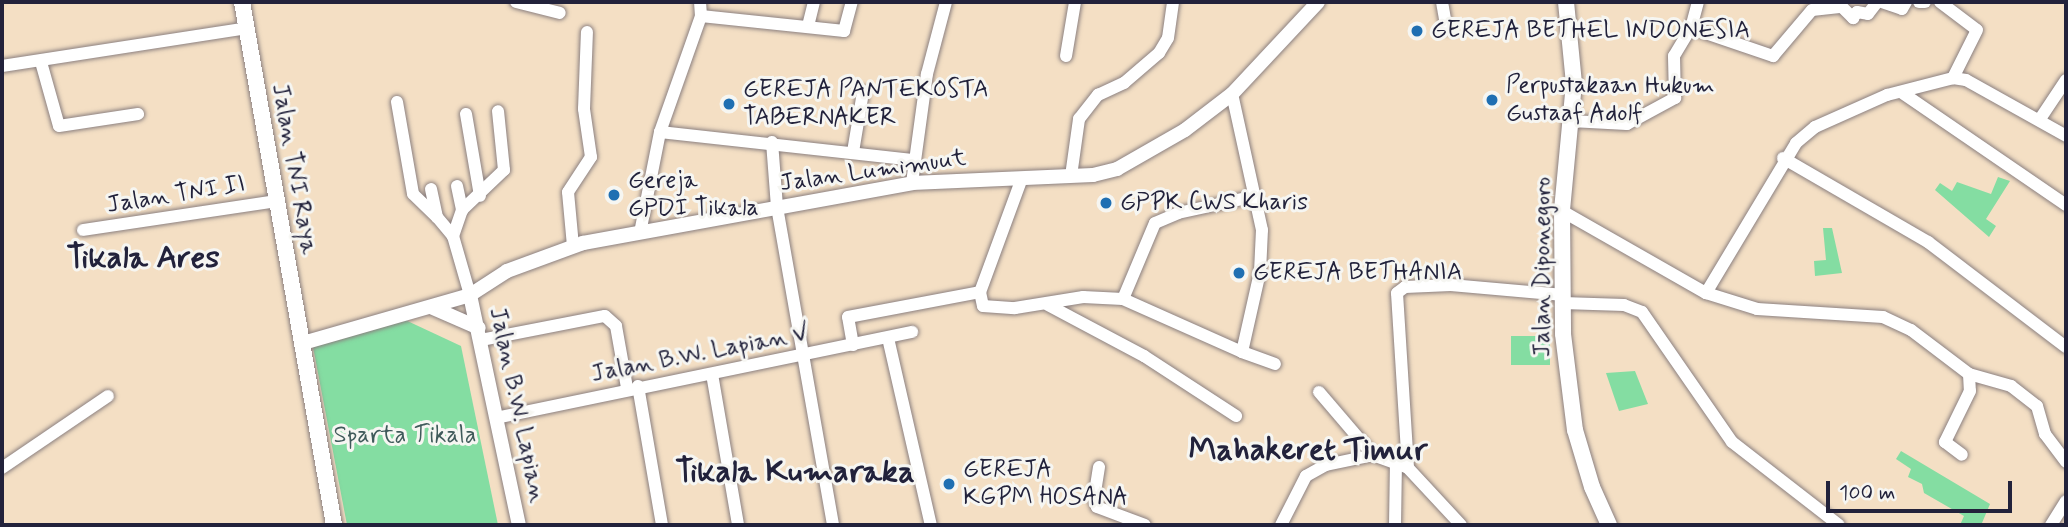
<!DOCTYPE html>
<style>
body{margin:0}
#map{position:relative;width:2068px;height:527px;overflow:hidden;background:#f4dfc4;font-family:Mynerve,sans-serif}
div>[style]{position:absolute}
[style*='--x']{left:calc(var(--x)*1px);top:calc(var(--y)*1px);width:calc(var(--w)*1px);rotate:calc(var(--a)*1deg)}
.green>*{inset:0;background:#84dda2;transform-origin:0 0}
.roads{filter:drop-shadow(0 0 2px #8b8080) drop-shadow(0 0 2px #8b8080)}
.minor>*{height:12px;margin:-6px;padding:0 6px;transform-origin:6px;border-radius:6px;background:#fff}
.tertiary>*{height:14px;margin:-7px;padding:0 7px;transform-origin:7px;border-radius:7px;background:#fff}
.secondary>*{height:16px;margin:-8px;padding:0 8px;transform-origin:8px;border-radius:8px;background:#fff}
.dots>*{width:19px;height:19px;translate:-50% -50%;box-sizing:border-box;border:4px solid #f6f6f2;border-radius:50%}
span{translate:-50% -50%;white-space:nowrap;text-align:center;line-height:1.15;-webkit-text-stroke:6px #f6f6f2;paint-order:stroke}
.poi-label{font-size:24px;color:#22223b}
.left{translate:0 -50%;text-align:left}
.street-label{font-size:24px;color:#22223b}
.park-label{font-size:24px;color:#3f5a5a}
.district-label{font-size:32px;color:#22223b;font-weight:700}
.frame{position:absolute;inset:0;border:4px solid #22223b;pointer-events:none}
.scale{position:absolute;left:1826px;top:481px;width:186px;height:32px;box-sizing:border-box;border:4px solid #22223b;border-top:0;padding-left:9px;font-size:21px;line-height:24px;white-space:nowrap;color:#22223b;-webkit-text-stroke:5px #f6f6f2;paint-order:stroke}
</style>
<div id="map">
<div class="green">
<i style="clip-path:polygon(1998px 177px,2010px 181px,1986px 219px,1996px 226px,1989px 237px,1935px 190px,1940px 183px,1952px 191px,1957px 182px,1991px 194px)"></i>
<i style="clip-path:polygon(1823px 228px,1832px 228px,1842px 273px,1815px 276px,1814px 261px,1826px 260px)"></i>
<i style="clip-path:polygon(401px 318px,461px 346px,498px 525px,347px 525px,313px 347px)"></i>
<i style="left:1511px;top:336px;width:39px;height:29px"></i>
<i style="clip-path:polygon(1635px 371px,1648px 404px,1619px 411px,1606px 373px)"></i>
<i style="clip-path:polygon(1901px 451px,1990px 504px,1982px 523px,1985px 525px,1960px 525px,1964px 516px,1924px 493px,1922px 484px,1908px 477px,1911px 469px,1896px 459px)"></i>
</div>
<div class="roads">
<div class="minor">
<i style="--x:516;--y:2;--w:45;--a:14"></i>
<i style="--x:1442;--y:2;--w:27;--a:80"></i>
<i style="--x:1882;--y:2;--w:21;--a:19"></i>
<i style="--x:1902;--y:9;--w:8;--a:-60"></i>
<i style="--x:1919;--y:2;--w:6;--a:0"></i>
<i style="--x:1940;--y:2;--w:46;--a:37.1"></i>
<i style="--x:1977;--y:30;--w:54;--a:116.6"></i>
<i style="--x:701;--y:16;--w:144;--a:6"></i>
<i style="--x:844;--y:31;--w:30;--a:-75"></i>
<i style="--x:808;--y:26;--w:25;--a:-76"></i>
<i style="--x:1691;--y:28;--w:87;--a:18.9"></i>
<i style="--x:1773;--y:56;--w:60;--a:-49.7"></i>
<i style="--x:1812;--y:10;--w:30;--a:-6"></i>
<i style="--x:1842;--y:7;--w:16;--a:45"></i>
<i style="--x:1853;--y:18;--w:7;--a:-56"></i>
<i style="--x:1857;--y:12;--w:11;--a:10"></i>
<i style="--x:1868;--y:14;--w:15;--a:-53"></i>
<i style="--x:1066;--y:56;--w:55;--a:-80.5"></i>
<i style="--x:41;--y:62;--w:66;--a:74.3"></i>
<i style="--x:59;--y:126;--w:80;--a:-8.6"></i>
<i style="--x:2;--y:66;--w:248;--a:-8.8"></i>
<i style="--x:1901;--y:92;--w:200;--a:34.4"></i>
<i style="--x:397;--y:102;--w:93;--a:80.1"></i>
<i style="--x:413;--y:194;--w:33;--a:44"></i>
<i style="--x:466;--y:114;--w:83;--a:80.3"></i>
<i style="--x:2040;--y:119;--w:47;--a:-56.3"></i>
<i style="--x:1571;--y:121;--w:56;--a:3.1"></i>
<i style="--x:1627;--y:124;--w:55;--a:-28.4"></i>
<i style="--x:1675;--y:98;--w:42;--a:-91.4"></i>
<i style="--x:1674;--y:56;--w:33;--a:-59"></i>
<i style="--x:1691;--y:28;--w:27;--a:-75"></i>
<i style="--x:660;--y:132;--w:256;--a:6.3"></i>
<i style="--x:772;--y:142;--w:65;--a:85.6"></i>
<i style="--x:777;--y:207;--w:323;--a:80"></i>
<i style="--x:853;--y:152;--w:61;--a:-80.5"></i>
<i style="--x:1783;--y:158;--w:168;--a:30.1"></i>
<i style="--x:1928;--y:242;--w:173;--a:37.3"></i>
<i style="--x:1071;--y:176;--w:58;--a:-82"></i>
<i style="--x:1079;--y:119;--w:31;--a:-52"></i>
<i style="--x:1098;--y:95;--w:29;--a:-25"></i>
<i style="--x:1124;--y:83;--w:46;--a:-40.6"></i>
<i style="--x:1159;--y:53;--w:17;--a:-59"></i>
<i style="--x:1168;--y:38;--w:36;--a:-82"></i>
<i style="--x:1022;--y:178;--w:121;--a:110.2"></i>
<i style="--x:980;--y:292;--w:14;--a:78"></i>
<i style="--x:983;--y:306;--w:32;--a:4"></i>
<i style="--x:1015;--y:308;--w:69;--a:-9.2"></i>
<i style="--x:1083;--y:297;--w:40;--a:2.9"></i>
<i style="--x:1123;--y:299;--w:130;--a:24"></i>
<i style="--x:1242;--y:352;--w:82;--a:-77.3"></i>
<i style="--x:1260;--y:272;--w:42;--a:-87.3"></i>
<i style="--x:1262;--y:230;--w:139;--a:-102.4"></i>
<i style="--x:912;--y:183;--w:110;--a:-82.2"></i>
<i style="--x:927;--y:74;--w:74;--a:-75.2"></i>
<i style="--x:457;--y:186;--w:25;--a:78"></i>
<i style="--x:462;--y:210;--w:28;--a:109"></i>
<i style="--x:453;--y:236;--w:61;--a:73.9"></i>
<i style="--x:431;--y:189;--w:29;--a:78"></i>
<i style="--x:437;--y:217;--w:25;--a:50"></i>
<i style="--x:462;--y:210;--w:58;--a:-43.6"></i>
<i style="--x:504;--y:170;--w:59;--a:-95.8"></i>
<i style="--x:1562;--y:211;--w:166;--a:29.7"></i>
<i style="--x:1706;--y:293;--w:175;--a:-59"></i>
<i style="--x:1796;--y:143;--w:25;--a:-40"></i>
<i style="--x:1815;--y:127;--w:79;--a:-24"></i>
<i style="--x:1887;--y:95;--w:68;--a:-14.4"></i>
<i style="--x:1953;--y:78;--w:13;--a:9"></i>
<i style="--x:1966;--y:80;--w:115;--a:29.2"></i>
<i style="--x:83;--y:230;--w:195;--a:-8.5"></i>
<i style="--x:640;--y:233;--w:103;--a:-78.8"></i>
<i style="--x:660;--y:132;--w:123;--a:-70.5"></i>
<i style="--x:701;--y:16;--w:14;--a:-94"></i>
<i style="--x:573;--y:246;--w:54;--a:-95.3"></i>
<i style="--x:568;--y:192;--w:42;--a:-56.7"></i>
<i style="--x:591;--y:157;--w:49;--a:-98.3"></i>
<i style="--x:584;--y:109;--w:77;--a:-87.8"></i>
<i style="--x:1706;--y:293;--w:53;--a:17.4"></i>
<i style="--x:1757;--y:309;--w:126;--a:3.6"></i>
<i style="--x:1883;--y:317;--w:31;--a:25"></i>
<i style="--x:1911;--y:330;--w:73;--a:37.2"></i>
<i style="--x:1969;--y:374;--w:17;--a:87"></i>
<i style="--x:1970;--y:391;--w:57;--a:116.1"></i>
<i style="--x:1945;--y:442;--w:21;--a:37"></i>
<i style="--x:1123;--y:299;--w:82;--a:-67.2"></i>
<i style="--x:1155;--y:223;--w:25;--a:-23"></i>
<i style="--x:1178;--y:213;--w:79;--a:-12.4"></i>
<i style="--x:1563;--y:303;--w:61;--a:1.9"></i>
<i style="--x:1624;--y:305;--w:19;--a:21"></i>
<i style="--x:1642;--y:312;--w:158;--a:55.3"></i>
<i style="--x:1732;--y:442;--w:135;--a:37.8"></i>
<i style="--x:1048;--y:305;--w:109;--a:28"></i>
<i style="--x:1144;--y:356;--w:110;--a:33.1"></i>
<i style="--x:888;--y:338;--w:192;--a:77.1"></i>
<i style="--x:481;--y:340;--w:126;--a:-11"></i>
<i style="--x:605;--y:316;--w:15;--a:42"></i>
<i style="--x:616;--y:326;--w:63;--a:79.9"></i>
<i style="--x:853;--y:345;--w:28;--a:-100"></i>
<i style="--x:848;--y:317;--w:134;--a:-10.7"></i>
<i style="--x:1242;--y:352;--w:35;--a:20"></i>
<i style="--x:712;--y:374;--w:153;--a:80.2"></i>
<i style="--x:1969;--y:374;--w:44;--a:15.9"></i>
<i style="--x:2011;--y:386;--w:33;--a:38"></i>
<i style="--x:2037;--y:406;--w:29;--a:74"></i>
<i style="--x:2045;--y:434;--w:35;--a:53"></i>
<i style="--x:638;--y:386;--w:141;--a:80.2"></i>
<i style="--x:1319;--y:392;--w:83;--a:49.4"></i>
<i style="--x:496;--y:418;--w:425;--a:-11.7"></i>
<i style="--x:1099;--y:467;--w:31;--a:99"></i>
<i style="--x:1094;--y:498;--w:9;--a:72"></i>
<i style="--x:1097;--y:507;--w:51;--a:20.6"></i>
<i style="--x:2;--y:468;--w:128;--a:-34.2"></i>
<i style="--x:1281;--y:525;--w:55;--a:-63"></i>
<i style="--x:1306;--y:476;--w:23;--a:-29"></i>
<i style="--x:1326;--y:465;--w:48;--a:-12"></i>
<i style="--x:1373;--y:455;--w:37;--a:20"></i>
<i style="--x:1395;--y:525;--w:61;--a:-89.1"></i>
<i style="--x:1461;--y:525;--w:78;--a:-132.9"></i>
<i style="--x:1408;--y:468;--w:175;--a:-93.6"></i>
<i style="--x:1397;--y:293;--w:10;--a:-37"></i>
<i style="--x:1405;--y:287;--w:46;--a:-2.5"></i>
<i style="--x:1451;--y:285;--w:113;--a:5.1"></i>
<i style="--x:2051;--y:525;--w:28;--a:-58"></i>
</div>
<div class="tertiary">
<i style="--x:470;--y:295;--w:235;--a:78"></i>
<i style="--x:431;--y:307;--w:52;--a:23.6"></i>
<i style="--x:303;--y:343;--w:174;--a:-16"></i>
<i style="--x:470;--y:295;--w:44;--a:-33"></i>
<i style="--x:507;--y:271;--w:81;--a:-20.2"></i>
<i style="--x:583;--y:243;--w:334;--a:-10.3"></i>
<i style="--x:912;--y:183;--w:181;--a:-2.5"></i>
<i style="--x:1093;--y:175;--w:25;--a:-14"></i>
<i style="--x:1117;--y:169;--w:78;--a:-29.8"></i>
<i style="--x:1185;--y:130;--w:59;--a:-37.5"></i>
<i style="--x:1232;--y:94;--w:126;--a:-46.9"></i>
</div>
<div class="secondary">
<i style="--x:242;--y:2;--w:531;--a:80.02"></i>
<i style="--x:1566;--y:2;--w:81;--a:84.4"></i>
<i style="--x:1574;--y:83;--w:129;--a:95.4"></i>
<i style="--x:1562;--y:211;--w:123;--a:89.5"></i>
<i style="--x:1563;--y:334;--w:97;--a:82.9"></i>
<i style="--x:1575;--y:430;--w:59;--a:73.4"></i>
<i style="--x:1592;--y:487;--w:42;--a:65.9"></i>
</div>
</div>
<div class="dots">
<i style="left:1417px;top:31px;background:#1f6fb2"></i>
<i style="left:1492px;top:100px;background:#1f6fb2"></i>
<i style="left:729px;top:104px;background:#1f6fb2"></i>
<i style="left:614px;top:195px;background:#1f6fb2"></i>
<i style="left:1106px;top:203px;background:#1f6fb2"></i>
<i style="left:1239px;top:273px;background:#1f6fb2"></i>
<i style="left:949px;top:484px;background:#1f6fb2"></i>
</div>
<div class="poi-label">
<span class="left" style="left:1431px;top:31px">GEREJA BETHEL INDONESIA</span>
<span class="left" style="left:1506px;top:100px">Perpustakaan Hukum<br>Gustaaf Adolf</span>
<span class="left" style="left:743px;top:104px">GEREJA PANTEKOSTA<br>TABERNAKER</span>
<span class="left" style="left:628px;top:195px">Gereja<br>GPDI Tikala</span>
<span class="left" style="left:1120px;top:203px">GPPK CWS Kharis</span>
<span class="left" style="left:1253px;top:273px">GEREJA BETHANIA</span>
<span class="left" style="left:963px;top:484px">GEREJA<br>KGPM HOSANA</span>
</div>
<div class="street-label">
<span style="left:294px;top:169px;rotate:80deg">Jalan TNI Raya</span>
<span style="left:873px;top:171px;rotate:-8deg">Jalan Lumimuut</span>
<span style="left:176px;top:195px;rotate:-9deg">Jalan TNI II</span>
<span style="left:1543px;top:267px;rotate:-90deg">Jalan Diponegoro</span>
<span style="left:700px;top:354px;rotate:-11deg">Jalan B.W. Lapian V</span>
<span style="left:517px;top:405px;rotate:78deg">Jalan B.W. Lapian</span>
</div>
<div class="park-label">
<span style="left:405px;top:436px">Sparta Tikala</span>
</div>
<div class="district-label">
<span style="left:143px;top:258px">Tikala Ares</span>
<span style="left:1308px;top:450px">Mahakeret Timur</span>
<span style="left:795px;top:472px">Tikala Kumaraka</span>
</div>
<div class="frame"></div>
<div class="scale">100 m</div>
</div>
